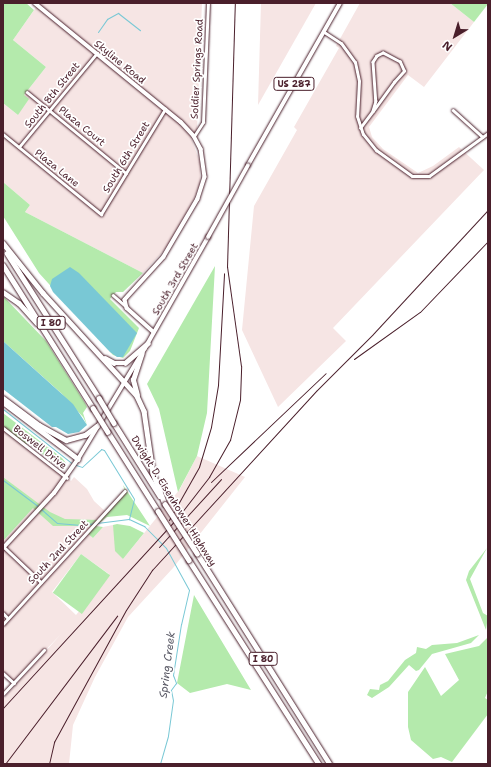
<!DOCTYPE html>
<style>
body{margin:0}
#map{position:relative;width:491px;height:767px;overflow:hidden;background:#fff;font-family:"Shantell Sans",sans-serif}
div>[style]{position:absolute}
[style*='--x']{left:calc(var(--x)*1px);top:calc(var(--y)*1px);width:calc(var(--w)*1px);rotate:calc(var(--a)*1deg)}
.built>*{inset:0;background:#f6e5e4}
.green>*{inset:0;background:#b4eaac;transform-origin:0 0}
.water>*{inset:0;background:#79c8d5}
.stream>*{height:1px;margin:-0.5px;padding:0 0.5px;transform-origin:0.5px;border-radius:0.5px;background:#79c8d5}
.roads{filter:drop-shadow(0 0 1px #4a1f2b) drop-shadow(0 0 1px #4a1f2b)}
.minor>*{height:2.5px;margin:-1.25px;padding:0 1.25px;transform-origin:1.25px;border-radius:1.25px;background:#fff}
.tertiary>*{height:3px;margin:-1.5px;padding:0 1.5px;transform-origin:1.5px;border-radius:1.5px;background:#fff}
.secondary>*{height:3.5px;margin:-1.75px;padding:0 1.75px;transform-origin:1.75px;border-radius:1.75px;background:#fff}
.primary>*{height:4px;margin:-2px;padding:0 2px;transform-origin:2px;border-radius:2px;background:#fff}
.trunk>*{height:4px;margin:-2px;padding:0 2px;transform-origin:2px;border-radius:2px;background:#fff}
.motorway>*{height:4.5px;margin:-2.25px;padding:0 2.25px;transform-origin:2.25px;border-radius:2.25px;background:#fff}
.rail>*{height:1px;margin:-0.5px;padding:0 0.5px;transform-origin:0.5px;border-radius:0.5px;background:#4a1f2b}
.bridges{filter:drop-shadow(0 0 1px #4a1f2b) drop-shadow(0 0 1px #4a1f2b)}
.trunk-bridge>*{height:4px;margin:-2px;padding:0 2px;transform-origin:2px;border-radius:2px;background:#fff}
.motorway-bridge>*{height:4.5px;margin:-2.25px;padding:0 2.25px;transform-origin:2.25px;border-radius:2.25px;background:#fff}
span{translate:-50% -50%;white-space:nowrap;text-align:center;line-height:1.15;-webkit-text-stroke:3.5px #fff;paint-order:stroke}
.shield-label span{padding:1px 3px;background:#fff;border:1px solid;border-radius:3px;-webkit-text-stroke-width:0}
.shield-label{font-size:9px;color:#4a1f2b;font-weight:700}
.street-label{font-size:10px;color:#4a1f2b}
.water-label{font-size:11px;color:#5a5a66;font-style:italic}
.frame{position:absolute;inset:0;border:4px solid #4a1f2b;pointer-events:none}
.north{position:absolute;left:435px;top:16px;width:40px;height:40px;-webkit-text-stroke:3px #fff;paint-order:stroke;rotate:218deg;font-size:11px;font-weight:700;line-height:16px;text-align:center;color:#4a1f2b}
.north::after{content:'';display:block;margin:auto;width:14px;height:18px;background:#4a1f2b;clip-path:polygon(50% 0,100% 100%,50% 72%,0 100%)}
</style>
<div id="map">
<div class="built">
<i style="clip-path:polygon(39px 3px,202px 3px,197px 130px,191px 138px,200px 162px,200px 183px,194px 199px,167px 247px,143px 273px,25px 212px,30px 205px,3px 182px,3px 103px,18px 115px,24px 95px,46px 67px,13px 40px)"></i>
<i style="clip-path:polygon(261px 3px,316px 3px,258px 105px)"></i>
<i style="clip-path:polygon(360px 3px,450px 3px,474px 22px,424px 87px,408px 75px,369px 127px,372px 137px,383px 149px,418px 173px,433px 166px,459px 147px,484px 170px,333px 328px,346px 341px,278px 407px,242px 330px,254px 206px,297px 130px,294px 127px,339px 48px,336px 46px)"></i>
<i style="clip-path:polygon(evenodd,3px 428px,71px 481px,74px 477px,87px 489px,94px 501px,106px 512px,87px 533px,93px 538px,103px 527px,113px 525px,123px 559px,180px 489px,197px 456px,245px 477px,173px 568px,128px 617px,95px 677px,73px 725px,69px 764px,3px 764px,3px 699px,61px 634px,14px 683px,3px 673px,3px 541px,37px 503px,3px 477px,3px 428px,81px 554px,109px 574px,76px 615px,52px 592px,81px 554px)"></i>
</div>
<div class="green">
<i style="clip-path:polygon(3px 3px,26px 3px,34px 10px,13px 40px,46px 67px,24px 95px,29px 99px,18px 115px,3px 103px)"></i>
<i style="clip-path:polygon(450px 3px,488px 3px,488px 4px,474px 22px)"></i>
<i style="clip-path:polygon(3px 182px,30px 205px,25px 212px,143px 273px,123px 292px,116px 292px,110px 299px,139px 328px,130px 351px,123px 358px,113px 355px,39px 273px,3px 216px)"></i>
<i style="clip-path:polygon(215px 266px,207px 413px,197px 456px,178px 492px,159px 409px,147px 384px)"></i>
<i style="clip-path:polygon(3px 296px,46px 341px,85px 403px,87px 407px,83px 413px,87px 425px,83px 417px,61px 393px,3px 341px)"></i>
<i style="clip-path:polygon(3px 413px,62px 458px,66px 463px,62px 469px,28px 443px,25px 446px,3px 428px)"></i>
<i style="clip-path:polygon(3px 477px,50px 512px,65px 519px,99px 520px,125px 491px,123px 485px,150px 526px,127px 515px,107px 517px,96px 526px,103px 527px,93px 538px,87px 533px,93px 526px,53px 526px,33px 508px,3px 541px)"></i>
<i style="clip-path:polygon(117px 524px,130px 526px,144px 533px,123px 559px,115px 551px,113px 525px)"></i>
<i style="clip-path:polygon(487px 548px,470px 579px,483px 613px,488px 616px,486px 630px,466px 580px,469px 571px)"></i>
<i style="left:81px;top:554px;width:36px;height:48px;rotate:36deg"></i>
<i style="clip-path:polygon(194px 595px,251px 690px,227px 684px,190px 693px,177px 683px)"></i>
<i style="clip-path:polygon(479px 635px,471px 643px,432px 654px,419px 670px,416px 671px,409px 665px,389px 687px,372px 698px,367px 695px,370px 689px,379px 690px,380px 685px,388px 681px,405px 660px,416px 653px,417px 647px,426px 649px,432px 645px,457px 643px)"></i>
<i style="clip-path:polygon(488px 637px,488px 691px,485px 698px,488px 700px,488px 714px,452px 762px,441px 757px,433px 759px,411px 740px,408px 727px,408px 692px,425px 667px,441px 696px,459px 680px,445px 654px,479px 646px)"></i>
</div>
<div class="water">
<i style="clip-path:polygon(70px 267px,79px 273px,137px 333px,123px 357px,117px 357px,110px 352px,53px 292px,50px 286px,52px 279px)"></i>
<i style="clip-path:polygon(3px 341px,73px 404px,87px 425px,79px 432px,68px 434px,56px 427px,52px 427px,3px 389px)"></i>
</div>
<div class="stream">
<i style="--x:98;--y:32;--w:16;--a:-55"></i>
<i style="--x:107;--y:19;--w:13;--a:-29"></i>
<i style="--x:118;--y:13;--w:28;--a:38"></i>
<i style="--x:3;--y:409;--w:89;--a:38.2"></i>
<i style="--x:76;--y:465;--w:6;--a:18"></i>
<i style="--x:82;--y:467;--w:26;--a:-43"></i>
<i style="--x:101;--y:449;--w:3;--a:18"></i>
<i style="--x:104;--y:450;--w:57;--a:58.5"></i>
<i style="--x:134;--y:499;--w:21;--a:104"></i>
<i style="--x:3;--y:480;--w:45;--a:36.9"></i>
<i style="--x:41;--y:509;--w:21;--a:41"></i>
<i style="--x:57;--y:523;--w:24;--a:5"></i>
<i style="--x:81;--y:525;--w:48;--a:-7.1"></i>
<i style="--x:129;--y:519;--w:17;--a:25"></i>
<i style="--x:144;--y:526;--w:31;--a:45"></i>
<i style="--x:166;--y:548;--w:48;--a:61.3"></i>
<i style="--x:189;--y:590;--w:35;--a:103"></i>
<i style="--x:181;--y:624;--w:52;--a:98.9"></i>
<i style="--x:173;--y:675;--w:9;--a:69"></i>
<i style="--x:176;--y:683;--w:9;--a:126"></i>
<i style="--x:171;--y:690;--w:10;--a:79"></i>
<i style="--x:173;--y:700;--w:36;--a:98"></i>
<i style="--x:168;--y:736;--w:29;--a:106"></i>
</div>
<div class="roads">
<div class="minor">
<i style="--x:27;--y:92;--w:128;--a:39.3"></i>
<i style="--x:453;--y:110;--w:40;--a:42"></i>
<i style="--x:360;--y:128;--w:21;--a:-53"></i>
<i style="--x:373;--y:111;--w:36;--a:-54"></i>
<i style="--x:394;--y:82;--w:15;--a:-48"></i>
<i style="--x:404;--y:71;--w:10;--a:-114"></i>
<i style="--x:400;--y:62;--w:19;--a:-152"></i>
<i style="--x:383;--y:53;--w:7;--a:153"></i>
<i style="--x:377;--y:56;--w:7;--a:124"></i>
<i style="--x:373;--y:62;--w:39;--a:86"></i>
<i style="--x:376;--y:101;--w:10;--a:107"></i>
<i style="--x:3;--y:134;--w:127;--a:39.2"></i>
<i style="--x:101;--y:214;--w:123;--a:-58.6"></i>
<i style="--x:19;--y:147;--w:122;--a:-50.3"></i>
<i style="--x:113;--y:295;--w:18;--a:41"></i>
<i style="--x:4;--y:547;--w:51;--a:43.4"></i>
<i style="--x:3;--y:613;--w:7;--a:45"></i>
<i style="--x:3;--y:624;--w:180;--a:-47.5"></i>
<i style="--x:3;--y:673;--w:15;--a:42"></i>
<i style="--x:3;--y:694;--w:60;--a:-47"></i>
</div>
<div class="tertiary">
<i style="--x:324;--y:32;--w:20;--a:33"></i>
<i style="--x:341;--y:43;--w:24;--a:54"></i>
<i style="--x:355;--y:62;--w:19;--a:78"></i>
<i style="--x:359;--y:81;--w:35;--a:93"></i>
<i style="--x:357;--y:116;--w:19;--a:72"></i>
<i style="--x:363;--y:134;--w:21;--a:51"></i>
<i style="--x:376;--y:150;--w:44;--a:35.8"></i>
<i style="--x:412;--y:176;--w:17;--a:0"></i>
<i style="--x:429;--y:176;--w:73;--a:-36.1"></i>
<i style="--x:194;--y:136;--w:17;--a:-57"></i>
<i style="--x:203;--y:122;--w:119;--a:-87.6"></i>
<i style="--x:3;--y:428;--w:81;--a:38"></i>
</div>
<div class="secondary">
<i style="--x:35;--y:3;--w:188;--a:39.2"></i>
<i style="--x:181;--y:122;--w:19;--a:47"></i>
<i style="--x:194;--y:136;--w:15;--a:62"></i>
<i style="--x:201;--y:149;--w:28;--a:82"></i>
<i style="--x:205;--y:177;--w:23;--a:108"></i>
<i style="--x:198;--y:199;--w:67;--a:120.4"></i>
<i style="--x:164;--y:257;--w:58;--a:132.2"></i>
<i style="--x:125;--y:300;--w:8;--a:76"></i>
<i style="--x:127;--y:308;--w:36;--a:42"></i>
</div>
<div class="primary">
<i style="--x:3;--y:548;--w:75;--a:-47.2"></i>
<i style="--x:54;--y:493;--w:42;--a:-54.8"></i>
</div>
<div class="trunk">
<i style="--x:248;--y:165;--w:186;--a:-60.4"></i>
<i style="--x:78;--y:459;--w:130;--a:-58.9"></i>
<i style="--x:145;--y:348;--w:128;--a:-60.4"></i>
</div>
<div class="motorway">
<i style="--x:3;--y:243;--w:64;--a:51.3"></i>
<i style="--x:43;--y:293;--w:139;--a:47.6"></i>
<i style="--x:137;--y:396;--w:17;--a:65"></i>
<i style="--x:144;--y:411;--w:63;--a:81.7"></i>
<i style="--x:153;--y:473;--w:33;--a:69"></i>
<i style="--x:7;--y:253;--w:172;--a:57.6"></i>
<i style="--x:3;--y:265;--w:169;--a:57.8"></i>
<i style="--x:3;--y:292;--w:19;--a:35"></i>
<i style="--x:19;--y:303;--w:27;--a:48"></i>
<i style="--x:105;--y:358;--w:10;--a:29"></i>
<i style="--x:114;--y:363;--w:11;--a:0"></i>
<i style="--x:125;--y:363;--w:30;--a:-41"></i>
<i style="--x:137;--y:395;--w:16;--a:-105"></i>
<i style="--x:133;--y:380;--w:28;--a:-72"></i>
<i style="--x:3;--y:398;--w:45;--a:36.9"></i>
<i style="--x:39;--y:425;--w:31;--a:29"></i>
<i style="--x:66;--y:440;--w:20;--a:-15"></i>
<i style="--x:85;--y:435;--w:15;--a:-37"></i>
<i style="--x:3;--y:402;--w:94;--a:37.2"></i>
<i style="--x:114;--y:423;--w:86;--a:57.8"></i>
<i style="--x:108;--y:432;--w:93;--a:57.7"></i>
<i style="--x:197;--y:553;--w:249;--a:57.8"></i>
<i style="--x:189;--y:560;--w:242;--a:57.5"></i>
</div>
</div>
<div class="rail">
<i style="--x:354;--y:359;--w:81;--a:-35.5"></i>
<i style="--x:420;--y:312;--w:98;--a:-46.2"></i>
<i style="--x:211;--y:482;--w:158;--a:-43.5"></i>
<i style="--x:169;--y:520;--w:61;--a:-60.5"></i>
<i style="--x:199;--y:467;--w:42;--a:-73.3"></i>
<i style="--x:211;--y:427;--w:43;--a:-80.5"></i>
<i style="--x:218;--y:385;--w:112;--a:-86.9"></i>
<i style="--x:159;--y:547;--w:92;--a:-47.6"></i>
<i style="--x:3;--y:708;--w:259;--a:-47.5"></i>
<i style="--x:178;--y:517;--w:51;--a:-52.2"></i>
<i style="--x:209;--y:477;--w:43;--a:-60.4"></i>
<i style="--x:230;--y:440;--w:41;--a:-76"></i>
<i style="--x:240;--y:400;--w:34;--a:-88"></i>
<i style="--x:241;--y:366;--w:100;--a:-98"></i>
<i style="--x:227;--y:267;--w:264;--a:-88.3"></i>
<i style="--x:5;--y:764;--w:186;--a:-52.9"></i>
<i style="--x:49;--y:764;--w:23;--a:-77"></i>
<i style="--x:54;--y:742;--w:150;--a:-61.4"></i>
<i style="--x:126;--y:610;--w:48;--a:-57"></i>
<i style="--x:152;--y:570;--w:244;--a:-47.5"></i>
<i style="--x:317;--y:390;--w:79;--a:-45"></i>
<i style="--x:373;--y:334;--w:169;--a:-47.2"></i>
</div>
<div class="bridges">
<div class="trunk-bridge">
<i style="--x:208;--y:237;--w:82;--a:-60.9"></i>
</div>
<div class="motorway-bridge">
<i style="--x:99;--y:398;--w:29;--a:59"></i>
<i style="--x:93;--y:408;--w:28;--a:58"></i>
<i style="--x:165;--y:504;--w:59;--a:56.9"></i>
<i style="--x:158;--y:511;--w:58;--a:57.7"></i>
</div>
</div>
<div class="shield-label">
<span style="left:294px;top:84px">US 287</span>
<span style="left:51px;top:323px">I 80</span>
<span style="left:263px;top:659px">I 80</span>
</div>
<div class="street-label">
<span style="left:120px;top:62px;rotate:39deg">Skyline Road</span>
<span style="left:197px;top:69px;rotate:-87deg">Soldier Springs Road</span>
<span style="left:52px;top:95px;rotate:-51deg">South 8th Street</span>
<span style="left:82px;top:126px;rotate:39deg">Plaza Court</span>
<span style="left:126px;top:157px;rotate:-59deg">South 6th Street</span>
<span style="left:57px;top:168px;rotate:39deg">Plaza Lane</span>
<span style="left:175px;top:279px;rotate:-60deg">South 3rd Street</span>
<span style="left:40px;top:447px;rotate:38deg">Boswell Drive</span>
<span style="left:174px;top:501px;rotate:58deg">Dwight D. Eisenhower Highway</span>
<span style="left:58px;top:552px;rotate:-47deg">South 2nd Street</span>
</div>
<div class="water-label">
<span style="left:168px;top:665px;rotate:-83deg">Spring Creek</span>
</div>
<div class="frame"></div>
<div class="north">N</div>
</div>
